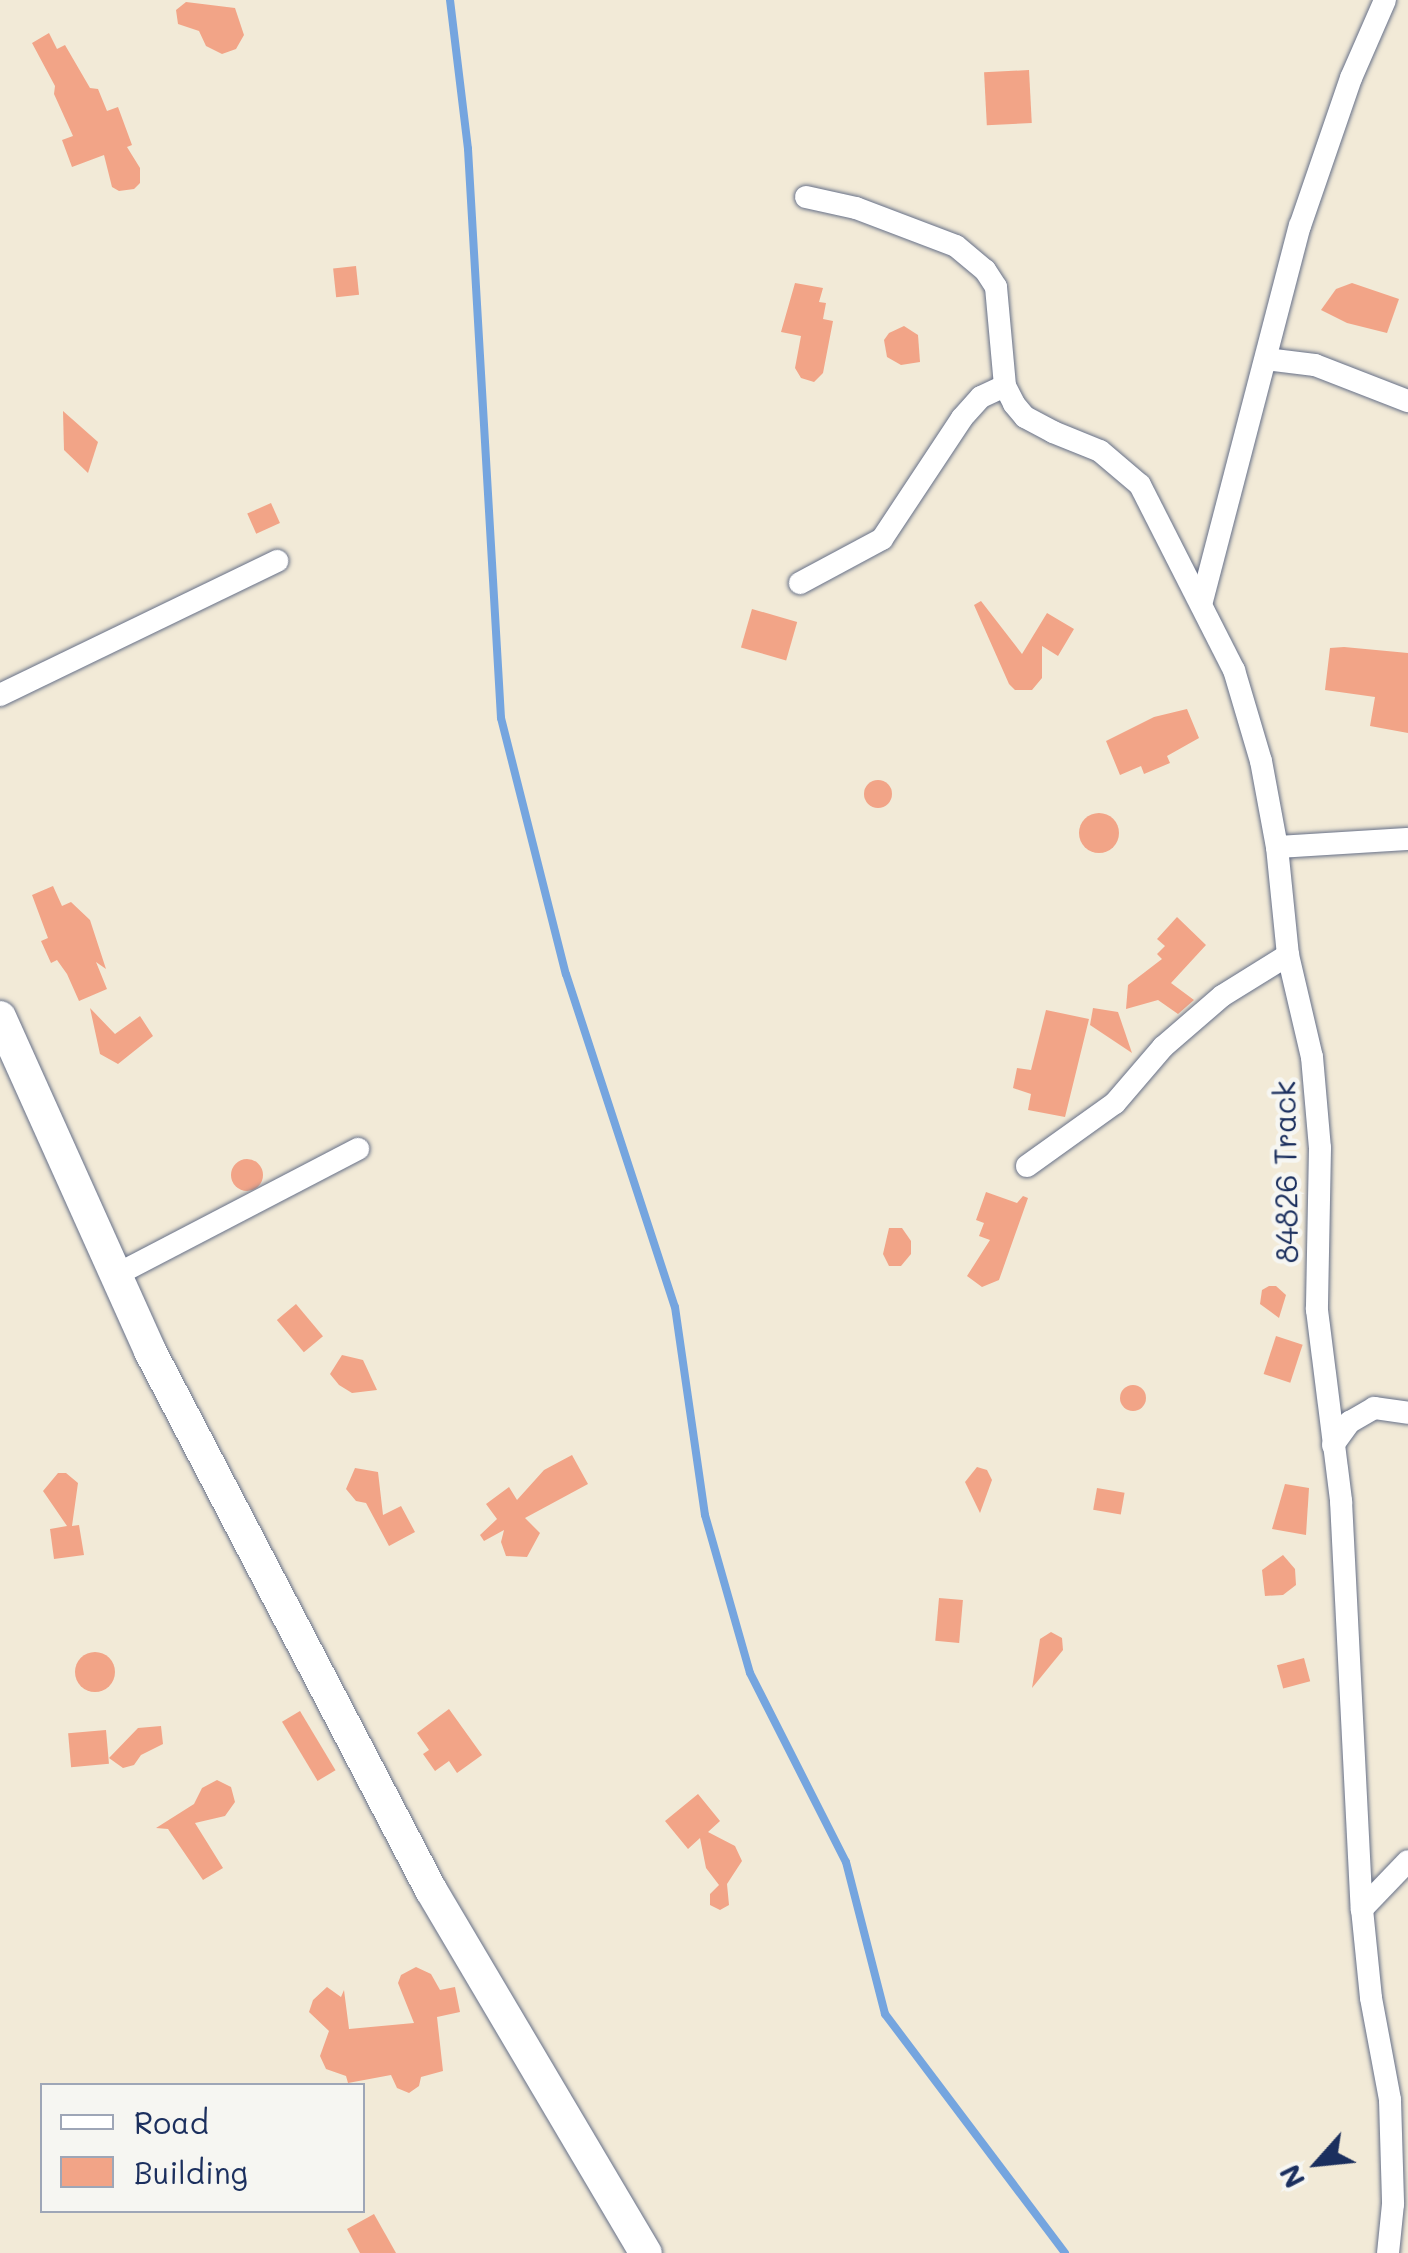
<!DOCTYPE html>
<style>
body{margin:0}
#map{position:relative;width:1408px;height:2253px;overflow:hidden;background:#f2ead7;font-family:Mali,sans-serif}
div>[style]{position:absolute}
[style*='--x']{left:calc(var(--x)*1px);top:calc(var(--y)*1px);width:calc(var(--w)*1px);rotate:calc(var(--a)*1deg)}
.stream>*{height:8px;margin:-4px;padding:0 4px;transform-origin:4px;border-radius:4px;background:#75a5df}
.building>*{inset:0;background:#f2a487;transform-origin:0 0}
.round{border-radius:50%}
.roads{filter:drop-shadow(0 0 2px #667088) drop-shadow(0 0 2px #667088)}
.street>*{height:22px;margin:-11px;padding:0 11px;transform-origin:11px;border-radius:11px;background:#fff}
.secondary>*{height:32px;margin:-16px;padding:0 16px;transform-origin:16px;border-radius:16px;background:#fff}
span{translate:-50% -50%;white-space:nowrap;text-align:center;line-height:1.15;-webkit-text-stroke:9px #f6f6f2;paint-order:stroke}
.street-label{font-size:30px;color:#1b2f5e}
.legend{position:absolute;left:40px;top:2083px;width:325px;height:130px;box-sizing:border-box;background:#f6f6f2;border:2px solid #9ea6b7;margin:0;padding:12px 18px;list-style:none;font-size:30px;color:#1b2f5e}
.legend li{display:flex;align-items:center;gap:20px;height:50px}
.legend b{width:50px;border:2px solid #9ea6b7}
.north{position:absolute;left:1268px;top:2113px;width:100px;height:100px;-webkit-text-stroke:8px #f6f6f2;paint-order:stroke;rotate:243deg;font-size:28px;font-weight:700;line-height:40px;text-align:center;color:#1b2f5e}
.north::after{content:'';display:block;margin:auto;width:35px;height:45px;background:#1b2f5e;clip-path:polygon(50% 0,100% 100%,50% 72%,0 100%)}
</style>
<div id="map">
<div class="stream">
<i style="--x:450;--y:0;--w:150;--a:83.1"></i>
<i style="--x:468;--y:149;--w:570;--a:86.68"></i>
<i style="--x:501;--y:718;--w:264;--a:75.8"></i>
<i style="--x:566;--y:974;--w:350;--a:71.9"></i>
<i style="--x:675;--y:1307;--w:210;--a:81.8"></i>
<i style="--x:705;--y:1515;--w:164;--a:74.1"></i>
<i style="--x:750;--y:1673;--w:212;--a:63.1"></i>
<i style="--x:846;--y:1862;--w:157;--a:75.6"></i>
<i style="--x:885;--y:2014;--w:299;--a:53"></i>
</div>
<div class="building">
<i style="clip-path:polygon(186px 2px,235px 8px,244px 35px,236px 49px,222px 54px,206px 46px,199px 31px,178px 24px,176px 10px)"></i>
<i style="clip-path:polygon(49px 33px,57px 49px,65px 45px,90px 88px,98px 89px,107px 111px,118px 107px,132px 145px,127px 147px,140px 168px,140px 183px,134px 189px,119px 191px,112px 187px,104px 155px,72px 167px,62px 140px,73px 136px,54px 94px,55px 86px,32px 43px)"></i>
<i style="left:1029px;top:70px;width:53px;height:45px;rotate:87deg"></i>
<i style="left:356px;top:266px;width:29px;height:23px;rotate:84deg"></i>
<i style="clip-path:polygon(795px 283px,823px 288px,819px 302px,826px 303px,823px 319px,833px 321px,823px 373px,814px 382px,801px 378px,795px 368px,801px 336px,781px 332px)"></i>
<i style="clip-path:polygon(1352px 283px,1399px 299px,1387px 333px,1347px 323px,1321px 310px,1336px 289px)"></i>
<i style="clip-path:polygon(904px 326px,918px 335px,920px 362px,901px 365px,887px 357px,884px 340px,889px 333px)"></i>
<i style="clip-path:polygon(63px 411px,98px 442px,88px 473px,64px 450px)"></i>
<i style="left:271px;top:503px;width:22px;height:26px;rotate:66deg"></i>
<i style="clip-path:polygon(981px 601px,1022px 654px,1047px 613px,1074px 629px,1058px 656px,1042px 646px,1042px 678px,1032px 690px,1015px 690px,1009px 684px,974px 605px)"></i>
<i style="left:752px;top:609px;width:47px;height:40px;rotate:16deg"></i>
<i style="clip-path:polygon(1344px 647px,1408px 653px,1408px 733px,1370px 726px,1375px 697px,1325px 690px,1330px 648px)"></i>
<i style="clip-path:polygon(1187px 709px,1199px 738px,1167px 756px,1170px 763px,1144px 774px,1141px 766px,1120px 775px,1106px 741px,1154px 717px)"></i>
<i class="round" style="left:864px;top:780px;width:28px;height:28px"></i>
<i class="round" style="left:1079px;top:813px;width:40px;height:40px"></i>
<i style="clip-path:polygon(53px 886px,62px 906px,71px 902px,90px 920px,106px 969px,96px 962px,107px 989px,79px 1001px,67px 974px,57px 960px,51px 963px,41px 941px,48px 938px,32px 895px)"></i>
<i style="clip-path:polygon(1177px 917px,1206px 945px,1171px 983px,1194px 1000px,1178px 1014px,1158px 1000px,1126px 1009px,1128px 985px,1162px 959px,1157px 954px,1165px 946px,1157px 939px)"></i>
<i style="clip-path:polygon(90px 1008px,115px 1034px,140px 1016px,153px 1036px,118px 1064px,100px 1054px)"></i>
<i style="clip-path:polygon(1093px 1008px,1118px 1012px,1132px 1053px,1090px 1025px)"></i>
<i style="clip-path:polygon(1046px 1010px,1089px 1019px,1065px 1117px,1028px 1110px,1031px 1094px,1013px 1088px,1017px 1068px,1031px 1070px)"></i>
<i class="round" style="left:231px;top:1159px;width:32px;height:32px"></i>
<i style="clip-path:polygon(986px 1192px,1017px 1203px,1023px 1196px,1028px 1198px,999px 1280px,982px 1287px,967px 1276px,990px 1240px,979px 1236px,984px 1223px,976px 1220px)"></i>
<i style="clip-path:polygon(889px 1228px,902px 1228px,911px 1241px,911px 1254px,901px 1266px,889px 1266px,883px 1254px)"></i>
<i style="clip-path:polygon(1269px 1286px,1276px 1286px,1286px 1295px,1279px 1318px,1260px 1304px,1262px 1290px)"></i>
<i style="left:296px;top:1304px;width:42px;height:25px;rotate:50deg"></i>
<i style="left:1276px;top:1336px;width:28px;height:40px;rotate:18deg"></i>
<i style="clip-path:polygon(342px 1355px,363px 1360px,377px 1390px,352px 1393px,339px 1385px,330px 1374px)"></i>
<i class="round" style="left:1120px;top:1385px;width:26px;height:26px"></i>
<i style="clip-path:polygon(572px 1455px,588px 1484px,525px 1518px,540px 1533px,527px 1557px,506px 1556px,501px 1542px,504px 1530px,484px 1541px,480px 1535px,497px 1519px,486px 1504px,509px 1487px,517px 1500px,544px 1470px)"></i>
<i style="clip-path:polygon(977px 1467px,987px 1470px,992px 1480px,980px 1513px,965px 1482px)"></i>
<i style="clip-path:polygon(355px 1468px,378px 1472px,383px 1515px,401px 1506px,415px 1532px,389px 1546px,366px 1503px,356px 1501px,346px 1489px)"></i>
<i style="clip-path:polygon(58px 1473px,66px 1473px,78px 1483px,72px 1526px,79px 1525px,84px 1555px,54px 1559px,50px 1529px,67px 1526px,43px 1491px)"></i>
<i style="clip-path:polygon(1285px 1484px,1309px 1488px,1306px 1535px,1272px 1529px)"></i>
<i style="left:1097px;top:1488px;width:28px;height:22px;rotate:10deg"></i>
<i style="clip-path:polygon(1283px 1555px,1295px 1569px,1296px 1585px,1283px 1595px,1265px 1596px,1262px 1570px)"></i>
<i style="left:939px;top:1598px;width:24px;height:43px;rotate:5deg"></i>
<i style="clip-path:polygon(1051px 1632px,1062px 1638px,1063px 1650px,1032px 1688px,1040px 1639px)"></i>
<i class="round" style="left:75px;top:1652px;width:40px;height:40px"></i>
<i style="left:1304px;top:1658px;width:24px;height:28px;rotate:75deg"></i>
<i style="clip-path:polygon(449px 1709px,482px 1755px,457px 1773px,449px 1761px,435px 1771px,423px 1754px,429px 1750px,417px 1733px)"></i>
<i style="left:300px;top:1711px;width:69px;height:21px;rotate:59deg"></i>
<i style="clip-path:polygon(161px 1726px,163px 1744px,141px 1755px,134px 1765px,123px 1768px,109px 1758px,138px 1728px)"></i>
<i style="left:106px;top:1730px;width:34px;height:38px;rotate:85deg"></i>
<i style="clip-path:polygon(217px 1780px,231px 1787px,235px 1802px,225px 1816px,195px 1823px,223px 1868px,203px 1880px,168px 1829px,156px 1828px,194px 1804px,202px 1788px)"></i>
<i style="clip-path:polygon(698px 1794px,720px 1821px,708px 1832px,735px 1846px,742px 1861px,727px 1884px,729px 1905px,720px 1910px,710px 1905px,710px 1894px,719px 1885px,706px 1868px,700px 1838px,688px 1849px,665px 1821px)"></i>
<i style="clip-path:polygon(416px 1967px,431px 1974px,440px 1990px,455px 1987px,460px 2012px,437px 2017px,443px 2071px,421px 2077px,419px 2086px,409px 2093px,397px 2088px,391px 2075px,348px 2083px,346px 2076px,326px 2069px,320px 2056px,329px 2031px,309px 2012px,313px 2000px,327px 1987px,341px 1997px,344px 1990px,349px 2029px,414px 2023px,398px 1983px,401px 1975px)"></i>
<i style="clip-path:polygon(374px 2214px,396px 2253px,360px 2253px,347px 2229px)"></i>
</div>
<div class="roads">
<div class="street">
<i style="--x:806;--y:197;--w:51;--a:12.4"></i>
<i style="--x:856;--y:208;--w:107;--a:20.8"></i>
<i style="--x:956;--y:246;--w:38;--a:40"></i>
<i style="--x:985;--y:270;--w:20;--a:57"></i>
<i style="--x:996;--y:287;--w:99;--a:84.8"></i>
<i style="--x:1005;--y:386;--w:20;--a:63"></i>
<i style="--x:1014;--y:404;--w:17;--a:50"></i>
<i style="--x:1025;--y:417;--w:32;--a:28"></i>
<i style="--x:1053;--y:432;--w:51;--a:22"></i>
<i style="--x:1100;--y:451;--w:52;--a:40.4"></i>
<i style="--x:1140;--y:485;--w:208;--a:63.1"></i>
<i style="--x:1234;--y:670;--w:95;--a:73.5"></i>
<i style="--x:1261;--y:761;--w:87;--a:79.5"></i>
<i style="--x:1277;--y:847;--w:109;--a:84.2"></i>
<i style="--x:1288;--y:955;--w:105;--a:76.8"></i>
<i style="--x:1312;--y:1057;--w:91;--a:85"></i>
<i style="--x:1320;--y:1148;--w:162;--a:91.1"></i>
<i style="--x:1317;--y:1310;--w:193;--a:82.8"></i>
<i style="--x:1341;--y:1501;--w:409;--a:87.1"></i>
<i style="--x:1362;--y:1909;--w:89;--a:84.2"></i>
<i style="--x:1371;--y:1998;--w:104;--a:79.4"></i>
<i style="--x:1390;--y:2100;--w:104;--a:88.3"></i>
<i style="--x:1393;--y:2204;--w:49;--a:95.8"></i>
<i style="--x:1266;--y:359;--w:49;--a:7"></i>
<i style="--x:1315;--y:365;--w:100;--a:21.2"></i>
<i style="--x:800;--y:583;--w:93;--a:-28.2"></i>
<i style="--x:882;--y:539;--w:145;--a:-56.5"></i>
<i style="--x:962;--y:418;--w:28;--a:-48"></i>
<i style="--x:981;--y:397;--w:26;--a:-25"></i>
<i style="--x:1202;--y:601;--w:388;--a:-75.4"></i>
<i style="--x:1300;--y:226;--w:157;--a:-71"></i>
<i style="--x:1351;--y:78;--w:85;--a:-66.4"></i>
<i style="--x:0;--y:695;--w:308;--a:-25.8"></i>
<i style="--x:1277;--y:847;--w:131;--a:-3.5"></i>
<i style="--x:1027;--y:1166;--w:108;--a:-35.6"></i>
<i style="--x:1115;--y:1103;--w:74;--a:-49.4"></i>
<i style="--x:1163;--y:1047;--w:78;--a:-40.8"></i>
<i style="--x:1222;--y:996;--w:78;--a:-31.8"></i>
<i style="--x:116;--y:1275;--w:273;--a:-27.5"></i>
<i style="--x:1333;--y:1445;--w:29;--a:-54"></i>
<i style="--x:1350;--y:1422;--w:28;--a:-30"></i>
<i style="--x:1374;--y:1408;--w:34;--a:8"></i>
<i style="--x:1362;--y:1909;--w:66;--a:-46.2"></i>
</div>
<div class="secondary">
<i style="--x:0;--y:1017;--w:366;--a:65.8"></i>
<i style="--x:150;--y:1351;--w:608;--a:62.47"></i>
<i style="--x:431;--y:1890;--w:422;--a:59.4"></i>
</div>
</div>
<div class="street-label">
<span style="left:1285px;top:1172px;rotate:-91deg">84826 Track</span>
</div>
<ul class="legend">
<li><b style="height:12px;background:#fff"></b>Road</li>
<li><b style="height:28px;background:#f2a487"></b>Building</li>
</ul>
<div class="north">N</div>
</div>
